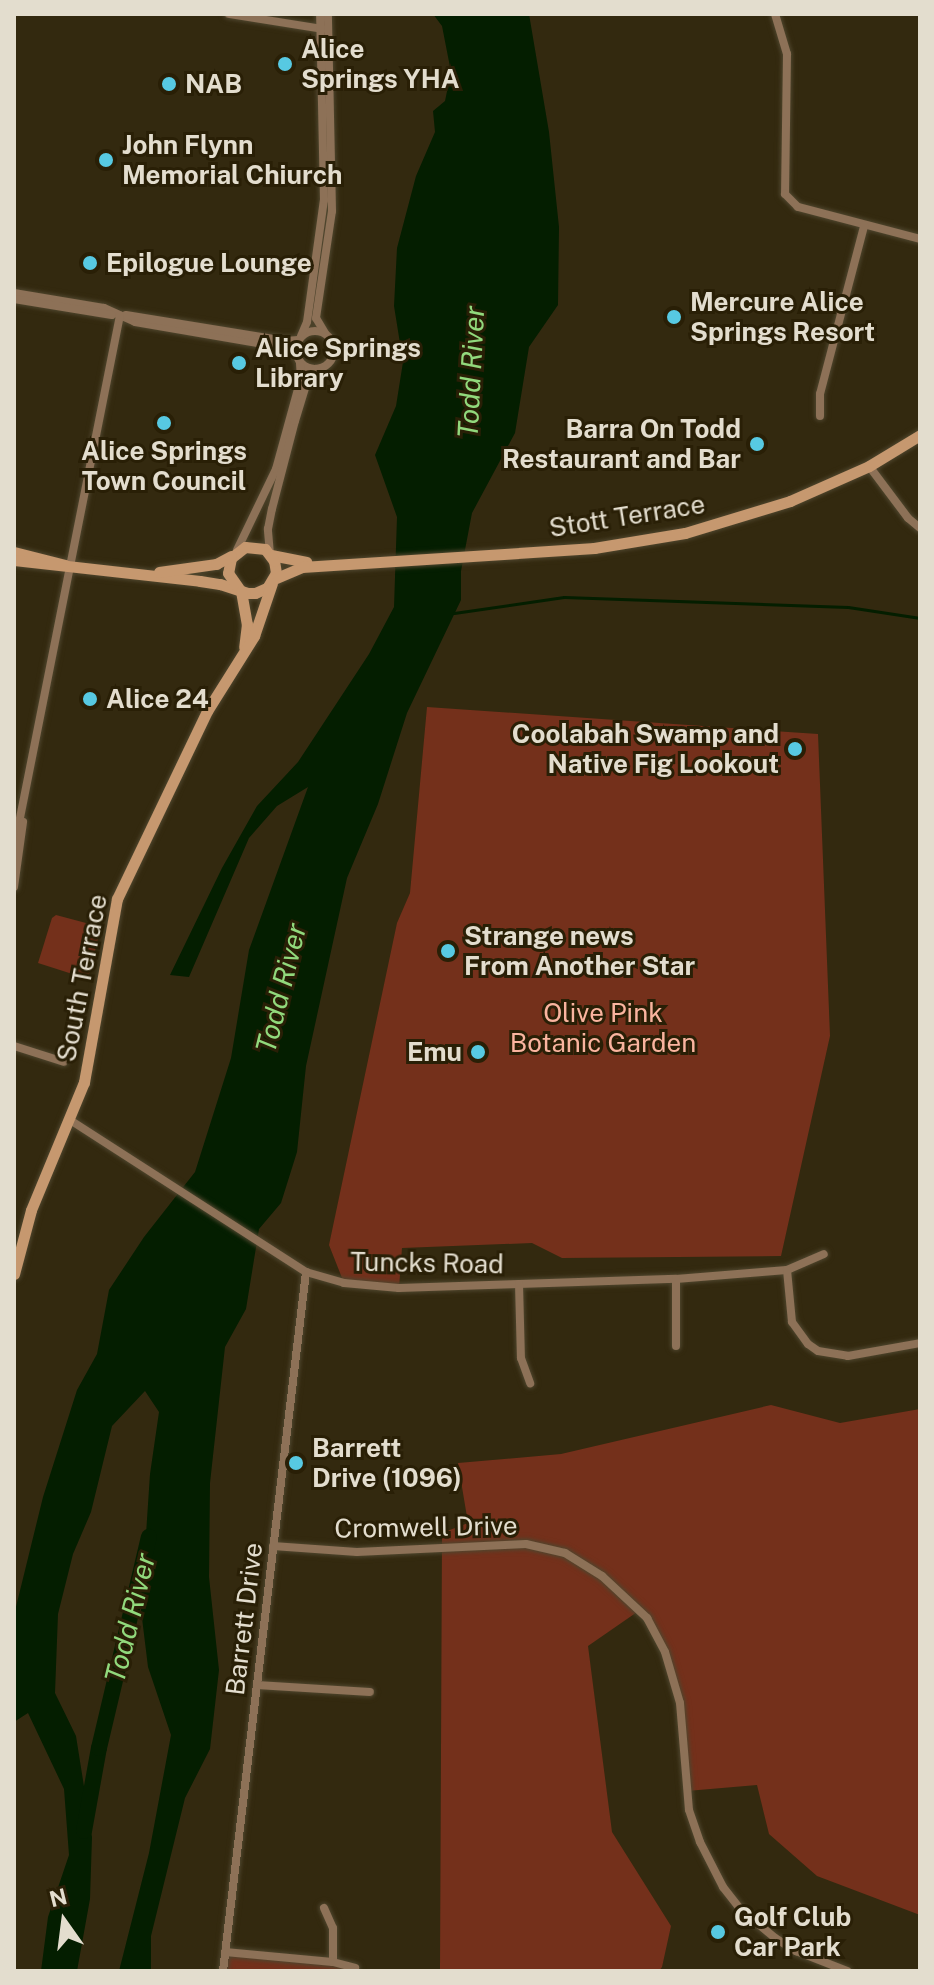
<!DOCTYPE html>
<style>
body{margin:0}
#map{position:relative;width:934px;height:1985px;overflow:hidden;background:#33290f;font-family:"Public Sans",sans-serif}
div>[style]{position:absolute}
[style*='--x']{left:calc(var(--x)*1px);top:calc(var(--y)*1px);width:calc(var(--w)*1px);rotate:calc(var(--a)*1deg)}
.green>*{inset:0;background:#74301b}
.water>*{inset:0;background:#041e00}
.stream>*{height:3px;margin:-1.5px;padding:0 1.5px;transform-origin:1.5px;border-radius:1.5px;background:#041e00}
.river>*{height:16px;margin:-8px;padding:0 8px;transform-origin:8px;border-radius:8px;background:#041e00}
.roads{filter:drop-shadow(0 0 2px #4f462e) drop-shadow(0 0 2px #4f462e)}
.street>*{height:8px;margin:-4px;padding:0 4px;transform-origin:4px;border-radius:4px;background:#8d7157}
.street>.ring{margin:-4px;padding:0;box-sizing:content-box;background:none;border:8px solid #8d7157;border-radius:50%}
.secondary>*{height:11px;margin:-5.5px;padding:0 5.5px;transform-origin:5.5px;border-radius:5.5px;background:#c6986f}
.dots>*{width:22px;height:22px;translate:-50% -50%;box-sizing:border-box;border:4px solid #291f06;border-radius:50%}
span{translate:-50% -50%;white-space:nowrap;text-align:center;line-height:1.15;-webkit-text-stroke:6px #291f06;paint-order:stroke}
.poi-label{font-size:26px;color:#e3ddce;font-weight:700}
.left{translate:0 -50%;text-align:left}
.right{translate:-100% -50%;text-align:right}
.street-label{font-size:26px;color:#e3ddce}
.park-label{font-size:26px;color:#fab49f}
.water-label{font-size:28px;color:#91d97c;font-style:italic}
.frame{position:absolute;inset:0;border:16px solid #e3ddce;pointer-events:none}
.north{position:absolute;left:24px;top:1881px;width:80px;height:80px;-webkit-text-stroke:6px #291f06;paint-order:stroke;rotate:346deg;font-size:22px;font-weight:700;line-height:32px;text-align:center;color:#e3ddce}
.north::after{content:'';display:block;margin:auto;width:28px;height:36px;background:#e3ddce;clip-path:polygon(50% 0,100% 100%,50% 72%,0 100%)}
</style>
<div id="map">
<div class="green">
<i style="clip-path:polygon(427px 707px,818px 734px,830px 1036px,781px 1256px,562px 1258px,532px 1243px,402px 1248px,399px 1288px,344px 1283px,329px 1245px,397px 923px,410px 893px)"></i>
<i style="clip-path:polygon(56px 915px,101px 927px,88px 979px,38px 963px,52px 918px)"></i>
<i style="clip-path:polygon(771px 1405px,840px 1423px,920px 1409px,920px 1915px,817px 1876px,769px 1834px,757px 1785px,687px 1791px,677px 1683px,640px 1610px,588px 1646px,612px 1832px,671px 1926px,662px 1967px,659px 1971px,440px 1971px,442px 1533px,468px 1523px,458px 1463px,561px 1454px)"></i>
<i style="clip-path:polygon(225px 1952px,333px 1962px,367px 1971px,223px 1971px)"></i>
</div>
<div class="water">
<i style="clip-path:polygon(433px 14px,529px 14px,549px 132px,559px 227px,558px 305px,529px 347px,515px 433px,472px 513px,461px 571px,461px 600px,407px 713px,378px 804px,347px 878px,306px 1066px,297px 1152px,281px 1203px,259px 1229px,246px 1309px,225px 1347px,210px 1483px,209px 1577px,219px 1670px,210px 1749px,185px 1798px,151px 1936px,151px 1971px,119px 1971px,149px 1853px,171px 1735px,148px 1667px,141px 1610px,150px 1474px,159px 1412px,145px 1391px,112px 1426px,91px 1512px,73px 1554px,58px 1614px,55px 1693px,76px 1736px,92px 1837px,90px 1899px,77px 1971px,41px 1971px,48px 1917px,69px 1855px,64px 1789px,28px 1713px,14px 1722px,14px 1615px,43px 1497px,77px 1390px,97px 1354px,109px 1290px,144px 1237px,195px 1172px,231px 1058px,249px 950px,308px 787px,277px 806px,249px 838px,189px 977px,170px 975px,222px 868px,257px 806px,298px 762px,369px 654px,394px 607px,397px 517px,375px 455px,396px 406px,403px 362px,394px 306px,397px 248px,416px 176px,435px 132px,433px 111px,445px 101px,451px 72px,442px 26px)"></i>
</div>
<div class="stream">
<i style="--x:454;--y:613;--w:111;--a:-8.3"></i>
<i style="--x:564;--y:597;--w:284;--a:2"></i>
<i style="--x:848;--y:607;--w:73;--a:8.7"></i>
</div>
<div class="river">
<i style="--x:84;--y:1831;--w:84;--a:-79.8"></i>
<i style="--x:99;--y:1748;--w:217;--a:-76.7"></i>
</div>
<div class="roads">
<div class="street">
<i style="--x:229;--y:14;--w:95;--a:9.1"></i>
<i style="--x:775;--y:14;--w:42;--a:73.3"></i>
<i style="--x:787;--y:54;--w:140;--a:90.8"></i>
<i style="--x:785;--y:194;--w:18;--a:45"></i>
<i style="--x:798;--y:207;--w:126;--a:14.7"></i>
<i style="--x:14;--y:293;--w:91;--a:9.5"></i>
<i style="--x:104;--y:308;--w:34;--a:24"></i>
<i style="--x:135;--y:322;--w:148;--a:9.7"></i>
<i style="--x:281;--y:347;--w:16;--a:22"></i>
<i style="--x:14;--y:299;--w:99;--a:9.3"></i>
<i style="--x:126;--y:315;--w:162;--a:9.2"></i>
<i style="--x:286;--y:341;--w:12;--a:-5"></i>
<i class="ring" style="left:296px;top:331px;width:30px;height:30px"></i>
<i style="--x:325;--y:333;--w:17;--a:-121"></i>
<i style="--x:316;--y:318;--w:108;--a:-81.5"></i>
<i style="--x:332;--y:211;--w:197;--a:-91.2"></i>
<i style="--x:301;--y:336;--w:15;--a:-67"></i>
<i style="--x:307;--y:322;--w:123;--a:-82.1"></i>
<i style="--x:324;--y:200;--w:186;--a:-91.2"></i>
<i style="--x:820;--y:416;--w:22;--a:-90"></i>
<i style="--x:820;--y:394;--w:174;--a:-75.3"></i>
<i style="--x:869;--y:466;--w:65;--a:53.1"></i>
<i style="--x:908;--y:518;--w:16;--a:40"></i>
<i style="--x:237;--y:550;--w:90;--a:-64.3"></i>
<i style="--x:276;--y:469;--w:94;--a:-74.6"></i>
<i style="--x:301;--y:378;--w:16;--a:-94"></i>
<i style="--x:270;--y:554;--w:25;--a:-95"></i>
<i style="--x:268;--y:529;--w:20;--a:-79"></i>
<i style="--x:272;--y:509;--w:91;--a:-75.4"></i>
<i style="--x:295;--y:421;--w:38;--a:-73"></i>
<i style="--x:306;--y:385;--w:19;--a:-58"></i>
<i style="--x:14;--y:848;--w:543;--a:-78.75"></i>
<i style="--x:14;--y:887;--w:66;--a:-82.1"></i>
<i style="--x:14;--y:1046;--w:52;--a:17.7"></i>
<i style="--x:70;--y:1120;--w:281;--a:32.8"></i>
<i style="--x:306;--y:1272;--w:40;--a:16"></i>
<i style="--x:344;--y:1283;--w:55;--a:5.2"></i>
<i style="--x:399;--y:1288;--w:277;--a:-1.9"></i>
<i style="--x:676;--y:1279;--w:111;--a:-4.6"></i>
<i style="--x:787;--y:1270;--w:40;--a:-23.4"></i>
<i style="--x:787;--y:1270;--w:52;--a:84.5"></i>
<i style="--x:792;--y:1322;--w:27;--a:54"></i>
<i style="--x:808;--y:1344;--w:12;--a:35"></i>
<i style="--x:818;--y:1351;--w:30;--a:9"></i>
<i style="--x:848;--y:1356;--w:73;--a:-10.2"></i>
<i style="--x:676;--y:1279;--w:67;--a:90"></i>
<i style="--x:519;--y:1284;--w:74;--a:88.5"></i>
<i style="--x:521;--y:1358;--w:27;--a:70"></i>
<i style="--x:273;--y:1546;--w:84;--a:4.1"></i>
<i style="--x:357;--y:1552;--w:169;--a:-2.7"></i>
<i style="--x:526;--y:1544;--w:40;--a:13"></i>
<i style="--x:565;--y:1553;--w:44;--a:31.9"></i>
<i style="--x:602;--y:1576;--w:62;--a:43"></i>
<i style="--x:647;--y:1618;--w:38;--a:62"></i>
<i style="--x:665;--y:1652;--w:53;--a:73.6"></i>
<i style="--x:680;--y:1703;--w:107;--a:85.2"></i>
<i style="--x:689;--y:1810;--w:34;--a:71"></i>
<i style="--x:700;--y:1842;--w:51;--a:62.9"></i>
<i style="--x:723;--y:1887;--w:28;--a:52"></i>
<i style="--x:740;--y:1909;--w:45;--a:39.6"></i>
<i style="--x:775;--y:1938;--w:25;--a:32"></i>
<i style="--x:796;--y:1951;--w:55;--a:21.4"></i>
<i style="--x:257;--y:1685;--w:113;--a:3.5"></i>
<i style="--x:324;--y:1908;--w:22;--a:66"></i>
<i style="--x:333;--y:1928;--w:34;--a:90"></i>
<i style="--x:225;--y:1952;--w:108;--a:5.3"></i>
<i style="--x:333;--y:1962;--w:23;--a:15"></i>
<i style="--x:223;--y:1971;--w:704;--a:-83.23"></i>
</div>
<div class="secondary">
<i style="--x:14;--y:552;--w:53;--a:14.3"></i>
<i style="--x:271;--y:555;--w:36;--a:11"></i>
<i style="--x:14;--y:560;--w:187;--a:6.4"></i>
<i style="--x:200;--y:581;--w:20;--a:9"></i>
<i style="--x:220;--y:584;--w:29;--a:18"></i>
<i style="--x:248;--y:593;--w:7;--a:0"></i>
<i style="--x:255;--y:593;--w:13;--a:-23"></i>
<i style="--x:267;--y:588;--w:17;--a:-59"></i>
<i style="--x:276;--y:573;--w:12;--a:-99"></i>
<i style="--x:274;--y:561;--w:15;--a:-127"></i>
<i style="--x:265;--y:549;--w:20;--a:-174"></i>
<i style="--x:245;--y:547;--w:18;--a:142"></i>
<i style="--x:231;--y:558;--w:15;--a:101"></i>
<i style="--x:228;--y:573;--w:21;--a:55"></i>
<i style="--x:159;--y:572;--w:58;--a:-8"></i>
<i style="--x:216;--y:564;--w:17;--a:-28"></i>
<i style="--x:274;--y:579;--w:30;--a:-23"></i>
<i style="--x:302;--y:567;--w:293;--a:-3.7"></i>
<i style="--x:594;--y:548;--w:92;--a:-9.4"></i>
<i style="--x:685;--y:533;--w:110;--a:-16.9"></i>
<i style="--x:790;--y:501;--w:86;--a:-23.9"></i>
<i style="--x:869;--y:466;--w:60;--a:-31.3"></i>
<i style="--x:241;--y:591;--w:34;--a:80"></i>
<i style="--x:247;--y:624;--w:23;--a:97"></i>
<i style="--x:14;--y:1274;--w:66;--a:-75.1"></i>
<i style="--x:31;--y:1210;--w:139;--a:-67.5"></i>
<i style="--x:84;--y:1082;--w:186;--a:-79.8"></i>
<i style="--x:117;--y:899;--w:208;--a:-64.4"></i>
<i style="--x:207;--y:711;--w:89;--a:-57.9"></i>
<i style="--x:254;--y:636;--w:56;--a:-71.2"></i>
</div>
</div>
<div class="dots">
<i style="left:285px;top:64px;background:#57c9e2"></i>
<i style="left:169px;top:84px;background:#57c9e2"></i>
<i style="left:106px;top:160px;background:#57c9e2"></i>
<i style="left:90px;top:263px;background:#57c9e2"></i>
<i style="left:674px;top:317px;background:#57c9e2"></i>
<i style="left:239px;top:363px;background:#57c9e2"></i>
<i style="left:164px;top:423px;background:#57c9e2"></i>
<i style="left:757px;top:444px;background:#57c9e2"></i>
<i style="left:90px;top:699px;background:#57c9e2"></i>
<i style="left:795px;top:749px;background:#57c9e2"></i>
<i style="left:448px;top:951px;background:#57c9e2"></i>
<i style="left:478px;top:1052px;background:#57c9e2"></i>
<i style="left:296px;top:1463px;background:#57c9e2"></i>
<i style="left:718px;top:1932px;background:#57c9e2"></i>
</div>
<div class="poi-label">
<span class="left" style="left:301px;top:64px">Alice<br>Springs YHA</span>
<span class="left" style="left:185px;top:84px">NAB</span>
<span class="left" style="left:122px;top:160px">John Flynn<br>Memorial Chiurch</span>
<span class="left" style="left:106px;top:263px">Epilogue Lounge</span>
<span class="left" style="left:690px;top:317px">Mercure Alice<br>Springs Resort</span>
<span class="left" style="left:255px;top:363px">Alice Springs<br>Library</span>
<span class="right" style="left:741px;top:444px">Barra On Todd<br>Restaurant and Bar</span>
<span style="left:164px;top:466px">Alice Springs<br>Town Council</span>
<span class="left" style="left:106px;top:699px">Alice 24</span>
<span class="right" style="left:779px;top:749px">Coolabah Swamp and<br>Native Fig Lookout</span>
<span class="left" style="left:464px;top:951px">Strange news<br>From Another Star</span>
<span class="right" style="left:462px;top:1052px">Emu</span>
<span class="left" style="left:312px;top:1463px">Barrett<br>Drive (1096)</span>
<span class="left" style="left:734px;top:1932px">Golf Club<br>Car Park</span>
</div>
<div class="street-label">
<span style="left:627px;top:516px;rotate:-9deg">Stott Terrace</span>
<span style="left:82px;top:978px;rotate:-79deg">South Terrace</span>
<span style="left:427px;top:1263px;rotate:1deg">Tuncks Road</span>
<span style="left:426px;top:1527px;rotate:-1deg">Cromwell Drive</span>
<span style="left:244px;top:1619px;rotate:-83deg">Barrett Drive</span>
</div>
<div class="park-label">
<span style="left:603px;top:1028px">Olive Pink<br>Botanic Garden</span>
</div>
<div class="water-label">
<span style="left:471px;top:372px;rotate:-87deg">Todd River</span>
<span style="left:281px;top:988px;rotate:-76deg">Todd River</span>
<span style="left:130px;top:1618px;rotate:-76deg">Todd River</span>
</div>
<div class="frame"></div>
<div class="north">N</div>
</div>
